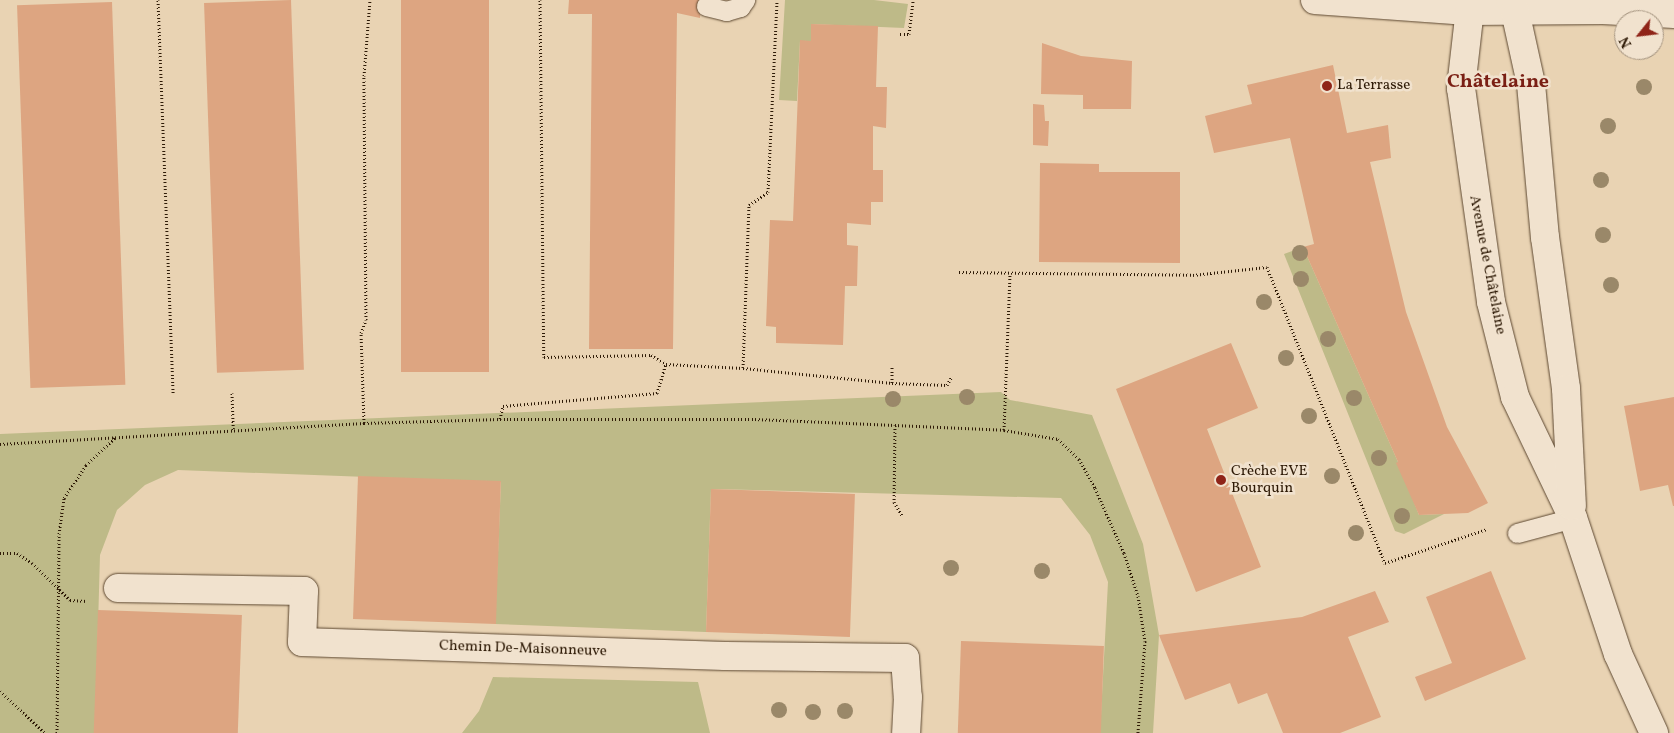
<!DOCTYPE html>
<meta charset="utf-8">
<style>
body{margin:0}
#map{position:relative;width:1674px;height:733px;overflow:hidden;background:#e9d3b3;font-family:Vollkorn,serif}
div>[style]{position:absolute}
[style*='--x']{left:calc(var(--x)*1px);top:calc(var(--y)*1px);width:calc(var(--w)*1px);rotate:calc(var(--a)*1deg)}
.green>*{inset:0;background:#beba88}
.building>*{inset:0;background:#dda581;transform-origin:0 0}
.path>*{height:3px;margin-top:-1.5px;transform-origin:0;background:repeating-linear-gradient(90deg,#2e1a06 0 1px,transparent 0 3.5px)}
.roads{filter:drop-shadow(0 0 1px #5d4831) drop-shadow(0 0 1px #5d4831)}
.lane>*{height:19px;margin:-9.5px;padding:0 9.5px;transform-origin:9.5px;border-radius:9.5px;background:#f1e2ce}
.street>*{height:28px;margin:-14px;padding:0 14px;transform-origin:14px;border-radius:14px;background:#f1e2ce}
.secondary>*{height:28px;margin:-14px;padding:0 14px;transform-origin:14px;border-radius:14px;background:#f1e2ce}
.trees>*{width:16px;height:16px;margin:-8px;border-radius:50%;background:#9a8869}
.dots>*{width:14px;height:14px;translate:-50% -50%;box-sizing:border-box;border:2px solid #f1e2ce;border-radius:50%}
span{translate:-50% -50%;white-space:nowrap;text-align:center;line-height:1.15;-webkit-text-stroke:5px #f1e2ce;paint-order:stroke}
.poi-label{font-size:15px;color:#2e1a06}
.left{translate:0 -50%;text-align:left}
.street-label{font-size:15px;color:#2e1a06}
.district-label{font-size:20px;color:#7a1f14;font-weight:700}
.north{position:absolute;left:1614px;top:10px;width:50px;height:50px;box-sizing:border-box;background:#f1e2ce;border:1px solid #a3927e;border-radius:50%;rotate:241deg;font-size:14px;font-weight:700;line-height:20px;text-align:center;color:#2e1a06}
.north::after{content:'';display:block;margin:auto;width:18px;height:22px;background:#8f2418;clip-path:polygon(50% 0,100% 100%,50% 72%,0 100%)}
</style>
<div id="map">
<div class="green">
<i style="clip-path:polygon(785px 0,874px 0,908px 4px,904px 28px,811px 24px,811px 41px,800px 41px,797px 101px,779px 100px)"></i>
<i style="clip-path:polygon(1303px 247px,1398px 462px,1419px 515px,1444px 514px,1404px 534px,1395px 531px,1284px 254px)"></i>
<i style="clip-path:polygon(1001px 392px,1010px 400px,1092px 415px,1143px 544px,1159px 635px,1153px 733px,1100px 733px,1108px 582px,1090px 535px,1061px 498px,711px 489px,706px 632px,495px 624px,501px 482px,178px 470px,145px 485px,117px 510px,100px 555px,95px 733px,0 733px,0 434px)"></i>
<i style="clip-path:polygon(493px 677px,698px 682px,710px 733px,462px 733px,479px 711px)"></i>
</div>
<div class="building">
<i style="left:291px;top:0;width:370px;height:87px;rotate:88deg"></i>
<i style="left:401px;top:0;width:88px;height:372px"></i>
<i style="clip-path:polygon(569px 0,701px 0,700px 18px,677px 13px,673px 349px,589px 349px,592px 14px,568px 14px)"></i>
<i style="left:112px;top:2px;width:383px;height:95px;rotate:88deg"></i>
<i style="clip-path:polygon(811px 24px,878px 26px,876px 87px,887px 87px,886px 128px,873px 126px,873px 170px,883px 170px,883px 202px,871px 202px,871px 225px,847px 223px,847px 245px,858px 246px,857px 286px,845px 286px,843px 345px,776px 343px,776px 327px,766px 326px,770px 220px,793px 221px,800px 40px,811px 41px)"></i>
<i style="clip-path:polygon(1042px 43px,1081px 56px,1132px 61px,1131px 109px,1083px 109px,1083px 95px,1041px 94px)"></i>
<i style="clip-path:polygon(1333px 65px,1347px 133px,1388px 125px,1391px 158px,1370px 162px,1406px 312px,1447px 427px,1488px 503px,1468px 513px,1419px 515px,1396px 463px,1398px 462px,1303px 247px,1314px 244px,1290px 138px,1214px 153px,1205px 116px,1252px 104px,1247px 85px)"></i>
<i style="clip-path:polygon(1033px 104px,1044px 105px,1045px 121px,1049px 121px,1048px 146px,1033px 145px)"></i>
<i style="clip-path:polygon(1040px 163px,1099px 164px,1099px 172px,1180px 172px,1180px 263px,1039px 262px)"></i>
<i style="clip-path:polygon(1231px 343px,1258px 408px,1207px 429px,1261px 567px,1196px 592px,1116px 389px)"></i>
<i style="clip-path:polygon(1674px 397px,1674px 506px,1673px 506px,1668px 485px,1640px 491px,1624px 406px)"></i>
<i style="left:358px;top:476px;width:143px;height:143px;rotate:2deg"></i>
<i style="left:711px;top:489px;width:144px;height:143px;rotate:2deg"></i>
<i style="clip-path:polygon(1491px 571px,1526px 659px,1425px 701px,1415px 677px,1452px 663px,1426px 597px)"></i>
<i style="clip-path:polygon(1375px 591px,1389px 622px,1348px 637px,1381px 717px,1340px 733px,1283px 733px,1267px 693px,1238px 704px,1230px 683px,1185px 700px,1159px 635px,1302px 617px)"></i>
<i style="left:98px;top:610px;width:144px;height:123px;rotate:2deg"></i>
<i style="left:961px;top:641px;width:143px;height:92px;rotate:2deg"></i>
</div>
<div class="path">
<i style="--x:158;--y:0;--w:395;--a:87.8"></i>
<i style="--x:540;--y:0;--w:357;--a:89.4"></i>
<i style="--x:544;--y:357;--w:107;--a:-1.1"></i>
<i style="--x:651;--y:355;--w:17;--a:31"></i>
<i style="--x:666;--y:364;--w:77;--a:3"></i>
<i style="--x:743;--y:368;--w:150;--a:5.7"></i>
<i style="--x:892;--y:383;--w:17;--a:-90"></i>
<i style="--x:900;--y:34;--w:9;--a:0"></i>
<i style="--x:909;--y:34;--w:34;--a:-83"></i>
<i style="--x:959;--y:272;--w:234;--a:0.7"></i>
<i style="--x:1193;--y:275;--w:74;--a:-6.2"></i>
<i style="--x:1267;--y:267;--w:319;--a:68.3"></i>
<i style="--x:1385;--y:563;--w:108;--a:-18.4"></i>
<i style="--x:743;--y:368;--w:163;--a:-87.9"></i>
<i style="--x:749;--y:205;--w:23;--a:-34"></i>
<i style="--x:768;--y:192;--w:192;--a:-87.3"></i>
<i style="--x:892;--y:383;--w:55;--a:2.1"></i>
<i style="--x:947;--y:385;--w:10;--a:-61"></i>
<i style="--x:232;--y:393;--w:38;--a:88"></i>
<i style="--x:500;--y:419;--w:13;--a:-77"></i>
<i style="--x:503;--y:406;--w:155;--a:-4.8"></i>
<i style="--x:657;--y:393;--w:30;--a:-73"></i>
<i style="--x:364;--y:423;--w:90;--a:-91.9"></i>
<i style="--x:361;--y:333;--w:14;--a:-69"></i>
<i style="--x:366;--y:320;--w:244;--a:-90.5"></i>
<i style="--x:364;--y:76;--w:76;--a:-85.5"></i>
<i style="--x:895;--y:425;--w:77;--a:90.7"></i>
<i style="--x:894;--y:502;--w:17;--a:59"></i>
<i style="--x:1004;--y:430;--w:156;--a:-87.8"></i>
<i style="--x:0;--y:444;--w:365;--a:-3.3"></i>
<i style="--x:364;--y:423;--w:136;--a:-1.7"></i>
<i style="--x:500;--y:419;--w:255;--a:0"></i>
<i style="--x:755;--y:419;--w:249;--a:2.5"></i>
<i style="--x:1004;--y:430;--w:55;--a:9.5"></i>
<i style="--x:1058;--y:439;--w:29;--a:44"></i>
<i style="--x:1079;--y:459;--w:33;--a:61"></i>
<i style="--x:1095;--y:488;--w:71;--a:66"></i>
<i style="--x:1124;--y:553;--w:45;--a:72"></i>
<i style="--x:1138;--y:596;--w:46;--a:81.2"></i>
<i style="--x:1145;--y:641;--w:92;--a:94.4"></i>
<i style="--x:0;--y:553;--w:17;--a:0"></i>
<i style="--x:17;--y:553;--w:18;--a:34"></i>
<i style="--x:32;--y:563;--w:53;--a:44.2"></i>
<i style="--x:70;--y:600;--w:17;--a:3"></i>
<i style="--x:0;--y:691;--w:62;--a:43"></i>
<i style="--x:57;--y:733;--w:199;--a:-89.4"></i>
<i style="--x:59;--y:534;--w:36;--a:-82"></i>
<i style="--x:64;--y:498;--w:40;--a:-56"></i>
<i style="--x:86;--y:465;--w:40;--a:-43"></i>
</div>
<div class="roads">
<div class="lane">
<i style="--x:706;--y:6;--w:21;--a:14"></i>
<i style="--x:726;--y:11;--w:15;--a:-16"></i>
<i style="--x:740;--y:7;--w:9;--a:-54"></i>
<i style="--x:1517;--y:533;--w:58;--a:-15"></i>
</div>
<div class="street">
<i style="--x:1468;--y:11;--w:135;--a:-0.4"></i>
<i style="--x:1603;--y:10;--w:71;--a:3.2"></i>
<i style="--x:118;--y:588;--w:186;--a:0.9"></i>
<i style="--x:304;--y:591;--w:51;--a:92.2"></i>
<i style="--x:302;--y:642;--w:423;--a:1.9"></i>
<i style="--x:725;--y:656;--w:180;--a:0.6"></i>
<i style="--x:905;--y:658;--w:39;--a:86"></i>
<i style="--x:908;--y:697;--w:36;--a:93"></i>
</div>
<div class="secondary">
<i style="--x:1315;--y:0;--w:153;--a:4.1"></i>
<i style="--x:1471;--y:0;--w:89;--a:96.5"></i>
<i style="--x:1461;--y:88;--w:216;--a:82"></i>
<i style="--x:1491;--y:302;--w:98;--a:75.8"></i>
<i style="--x:1515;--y:397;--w:134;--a:64.4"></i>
<i style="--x:1573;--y:518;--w:143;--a:71.7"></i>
<i style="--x:1618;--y:654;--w:87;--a:65.5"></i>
<i style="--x:1510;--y:0;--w:12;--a:66"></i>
<i style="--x:1515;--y:11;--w:75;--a:77.6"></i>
<i style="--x:1531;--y:84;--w:154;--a:84.8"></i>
<i style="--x:1545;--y:237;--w:153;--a:82.1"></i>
<i style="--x:1566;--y:389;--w:117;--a:87.1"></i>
</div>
</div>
<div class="trees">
<i style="left:1644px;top:87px"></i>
<i style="left:1608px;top:126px"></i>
<i style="left:1601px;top:180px"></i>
<i style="left:1603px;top:235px"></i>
<i style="left:1300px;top:253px"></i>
<i style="left:1301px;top:279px"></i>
<i style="left:1611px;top:285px"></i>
<i style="left:1264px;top:302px"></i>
<i style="left:1328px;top:339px"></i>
<i style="left:1286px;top:358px"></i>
<i style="left:967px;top:397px"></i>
<i style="left:1354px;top:398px"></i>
<i style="left:893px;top:399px"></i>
<i style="left:1309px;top:416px"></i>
<i style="left:1379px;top:458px"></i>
<i style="left:1332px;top:476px"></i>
<i style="left:1402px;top:516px"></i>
<i style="left:1356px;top:533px"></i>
<i style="left:951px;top:568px"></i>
<i style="left:1042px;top:571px"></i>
<i style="left:779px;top:710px"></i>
<i style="left:845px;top:711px"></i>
<i style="left:813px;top:712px"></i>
</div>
<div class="dots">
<i style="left:1327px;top:86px;background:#8f2418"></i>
<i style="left:1221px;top:480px;background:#8f2418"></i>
</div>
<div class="poi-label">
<span class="left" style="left:1337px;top:86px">La Terrasse</span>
<span class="left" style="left:1231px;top:480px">Crèche EVE<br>Bourquin</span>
</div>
<div class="street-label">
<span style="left:1487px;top:265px;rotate:79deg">Avenue de Châtelaine</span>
<span style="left:523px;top:649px;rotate:2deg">Chemin De-Maisonneuve</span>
</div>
<div class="district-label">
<span style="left:1498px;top:82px">Châtelaine</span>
</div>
<div class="north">N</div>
</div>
